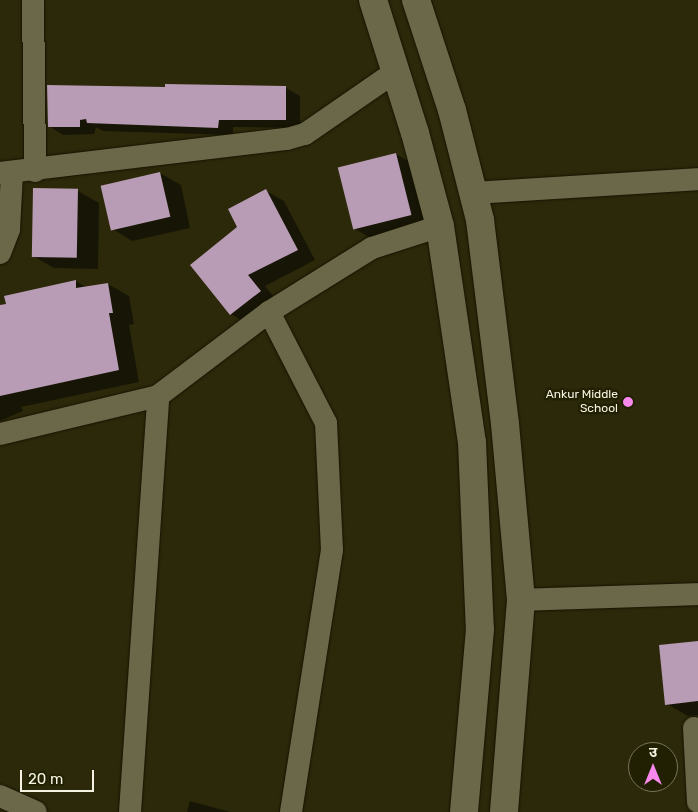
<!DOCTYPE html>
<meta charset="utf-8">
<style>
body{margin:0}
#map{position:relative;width:698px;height:812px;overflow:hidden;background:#2c290a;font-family:Rubik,"Noto Sans Devanagari",sans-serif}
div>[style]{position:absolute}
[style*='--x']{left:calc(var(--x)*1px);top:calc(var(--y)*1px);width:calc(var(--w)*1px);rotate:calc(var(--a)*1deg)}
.shadow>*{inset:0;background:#0007}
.building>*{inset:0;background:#b89bb4;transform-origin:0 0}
.roads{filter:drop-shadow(0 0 1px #151200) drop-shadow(0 0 1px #151200)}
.minor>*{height:22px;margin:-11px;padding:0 11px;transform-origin:11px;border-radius:11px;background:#6a6848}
.tertiary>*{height:28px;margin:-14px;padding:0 14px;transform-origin:14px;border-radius:14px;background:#6a6848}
.dots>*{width:14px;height:14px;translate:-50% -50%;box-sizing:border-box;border:2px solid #222002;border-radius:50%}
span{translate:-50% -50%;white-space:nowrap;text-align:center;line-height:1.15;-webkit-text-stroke:5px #222002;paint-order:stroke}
.poi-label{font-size:12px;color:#f4f3e1}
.right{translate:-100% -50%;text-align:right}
.north{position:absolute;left:628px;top:742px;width:50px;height:50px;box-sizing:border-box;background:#222002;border:1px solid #76745b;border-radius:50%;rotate:0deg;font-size:14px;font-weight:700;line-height:20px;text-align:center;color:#f4f3e1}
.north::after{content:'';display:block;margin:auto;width:18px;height:22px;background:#f888eb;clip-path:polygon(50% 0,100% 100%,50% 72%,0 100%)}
.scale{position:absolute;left:20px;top:770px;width:74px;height:22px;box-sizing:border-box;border:2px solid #f4f3e1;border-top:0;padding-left:6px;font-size:15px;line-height:18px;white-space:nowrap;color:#f4f3e1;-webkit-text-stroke:4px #222002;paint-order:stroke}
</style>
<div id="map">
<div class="shadow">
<i style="clip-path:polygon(48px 87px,286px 88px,300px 96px,300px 128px,233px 127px,233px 135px,103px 131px,96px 127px,94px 134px,63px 135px,49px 126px)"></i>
<i style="clip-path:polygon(396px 154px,418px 167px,433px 227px,376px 241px,355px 229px)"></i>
<i style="clip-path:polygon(160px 173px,181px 185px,190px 228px,132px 241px,111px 228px)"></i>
<i style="clip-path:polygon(78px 191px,99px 203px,98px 269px,54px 268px,33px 256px)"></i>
<i style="clip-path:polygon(266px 191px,284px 201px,315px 260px,265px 286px,278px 302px,249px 325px,231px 314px,191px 265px,239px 227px)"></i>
<i style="clip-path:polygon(76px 281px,87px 288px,108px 284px,129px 296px,134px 324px,129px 325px,139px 382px,21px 407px,23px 411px,0 421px,0 306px)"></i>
<i style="clip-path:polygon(698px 642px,698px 715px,688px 716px,667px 704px)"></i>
<i style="clip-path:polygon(190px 801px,230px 812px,187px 812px)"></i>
</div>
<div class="building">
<i style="clip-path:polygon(165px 84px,286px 86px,286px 120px,219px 120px,218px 128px,87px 123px,86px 119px,80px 120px,80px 127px,48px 127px,47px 85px,165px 87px)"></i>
<i style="left:396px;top:153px;width:64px;height:60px;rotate:76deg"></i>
<i style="left:160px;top:172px;width:46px;height:61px;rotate:77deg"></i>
<i style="left:33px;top:188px;width:45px;height:69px;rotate:1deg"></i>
<i style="clip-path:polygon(266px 189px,298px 250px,248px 275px,261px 291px,230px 315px,190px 265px,237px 227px,228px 209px)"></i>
<i style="clip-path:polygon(76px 280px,76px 288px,108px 283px,113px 313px,109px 313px,119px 370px,0 396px,0 305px,6px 304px,4px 296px)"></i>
<i style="clip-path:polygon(698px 641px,698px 701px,665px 705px,659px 645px)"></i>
</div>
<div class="roads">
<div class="minor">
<i style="--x:33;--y:0;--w:171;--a:89.3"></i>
<i style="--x:0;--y:173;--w:289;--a:-6.8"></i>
<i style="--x:287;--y:139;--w:19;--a:-16"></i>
<i style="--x:305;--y:134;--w:109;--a:-34.6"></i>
<i style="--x:472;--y:193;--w:226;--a:-3.5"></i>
<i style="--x:0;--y:253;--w:26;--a:-69"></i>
<i style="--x:9;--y:229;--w:56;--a:-86.9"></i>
<i style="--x:269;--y:312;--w:125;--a:62.8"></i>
<i style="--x:326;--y:423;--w:127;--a:87.3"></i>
<i style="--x:332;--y:550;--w:265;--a:98.9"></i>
<i style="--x:0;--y:434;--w:163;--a:-13.5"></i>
<i style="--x:158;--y:396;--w:139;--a:-37.1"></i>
<i style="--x:269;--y:312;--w:121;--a:-31.9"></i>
<i style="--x:372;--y:248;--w:71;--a:-17.9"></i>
<i style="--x:521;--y:600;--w:177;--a:-1.9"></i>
<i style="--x:694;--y:728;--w:74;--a:86.9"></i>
<i style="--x:0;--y:796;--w:39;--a:24"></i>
<i style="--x:130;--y:812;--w:417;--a:-86.1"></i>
</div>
<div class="tertiary">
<i style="--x:373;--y:0;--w:139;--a:72.5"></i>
<i style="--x:415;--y:133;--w:96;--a:75"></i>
<i style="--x:440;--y:226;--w:218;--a:81.6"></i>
<i style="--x:472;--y:442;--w:187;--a:87.6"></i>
<i style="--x:480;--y:629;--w:184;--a:95"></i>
<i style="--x:416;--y:0;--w:116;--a:71.9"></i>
<i style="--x:452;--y:110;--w:114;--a:75.7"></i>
<i style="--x:480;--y:220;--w:206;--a:83"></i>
<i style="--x:505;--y:424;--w:177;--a:84.8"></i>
<i style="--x:521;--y:600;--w:213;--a:94.6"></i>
</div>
</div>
<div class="dots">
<i style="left:628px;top:402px;background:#f888eb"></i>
</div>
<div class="poi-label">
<span class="right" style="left:618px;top:402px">Ankur Middle<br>School</span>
</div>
<div class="north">उ</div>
<div class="scale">20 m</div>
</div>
